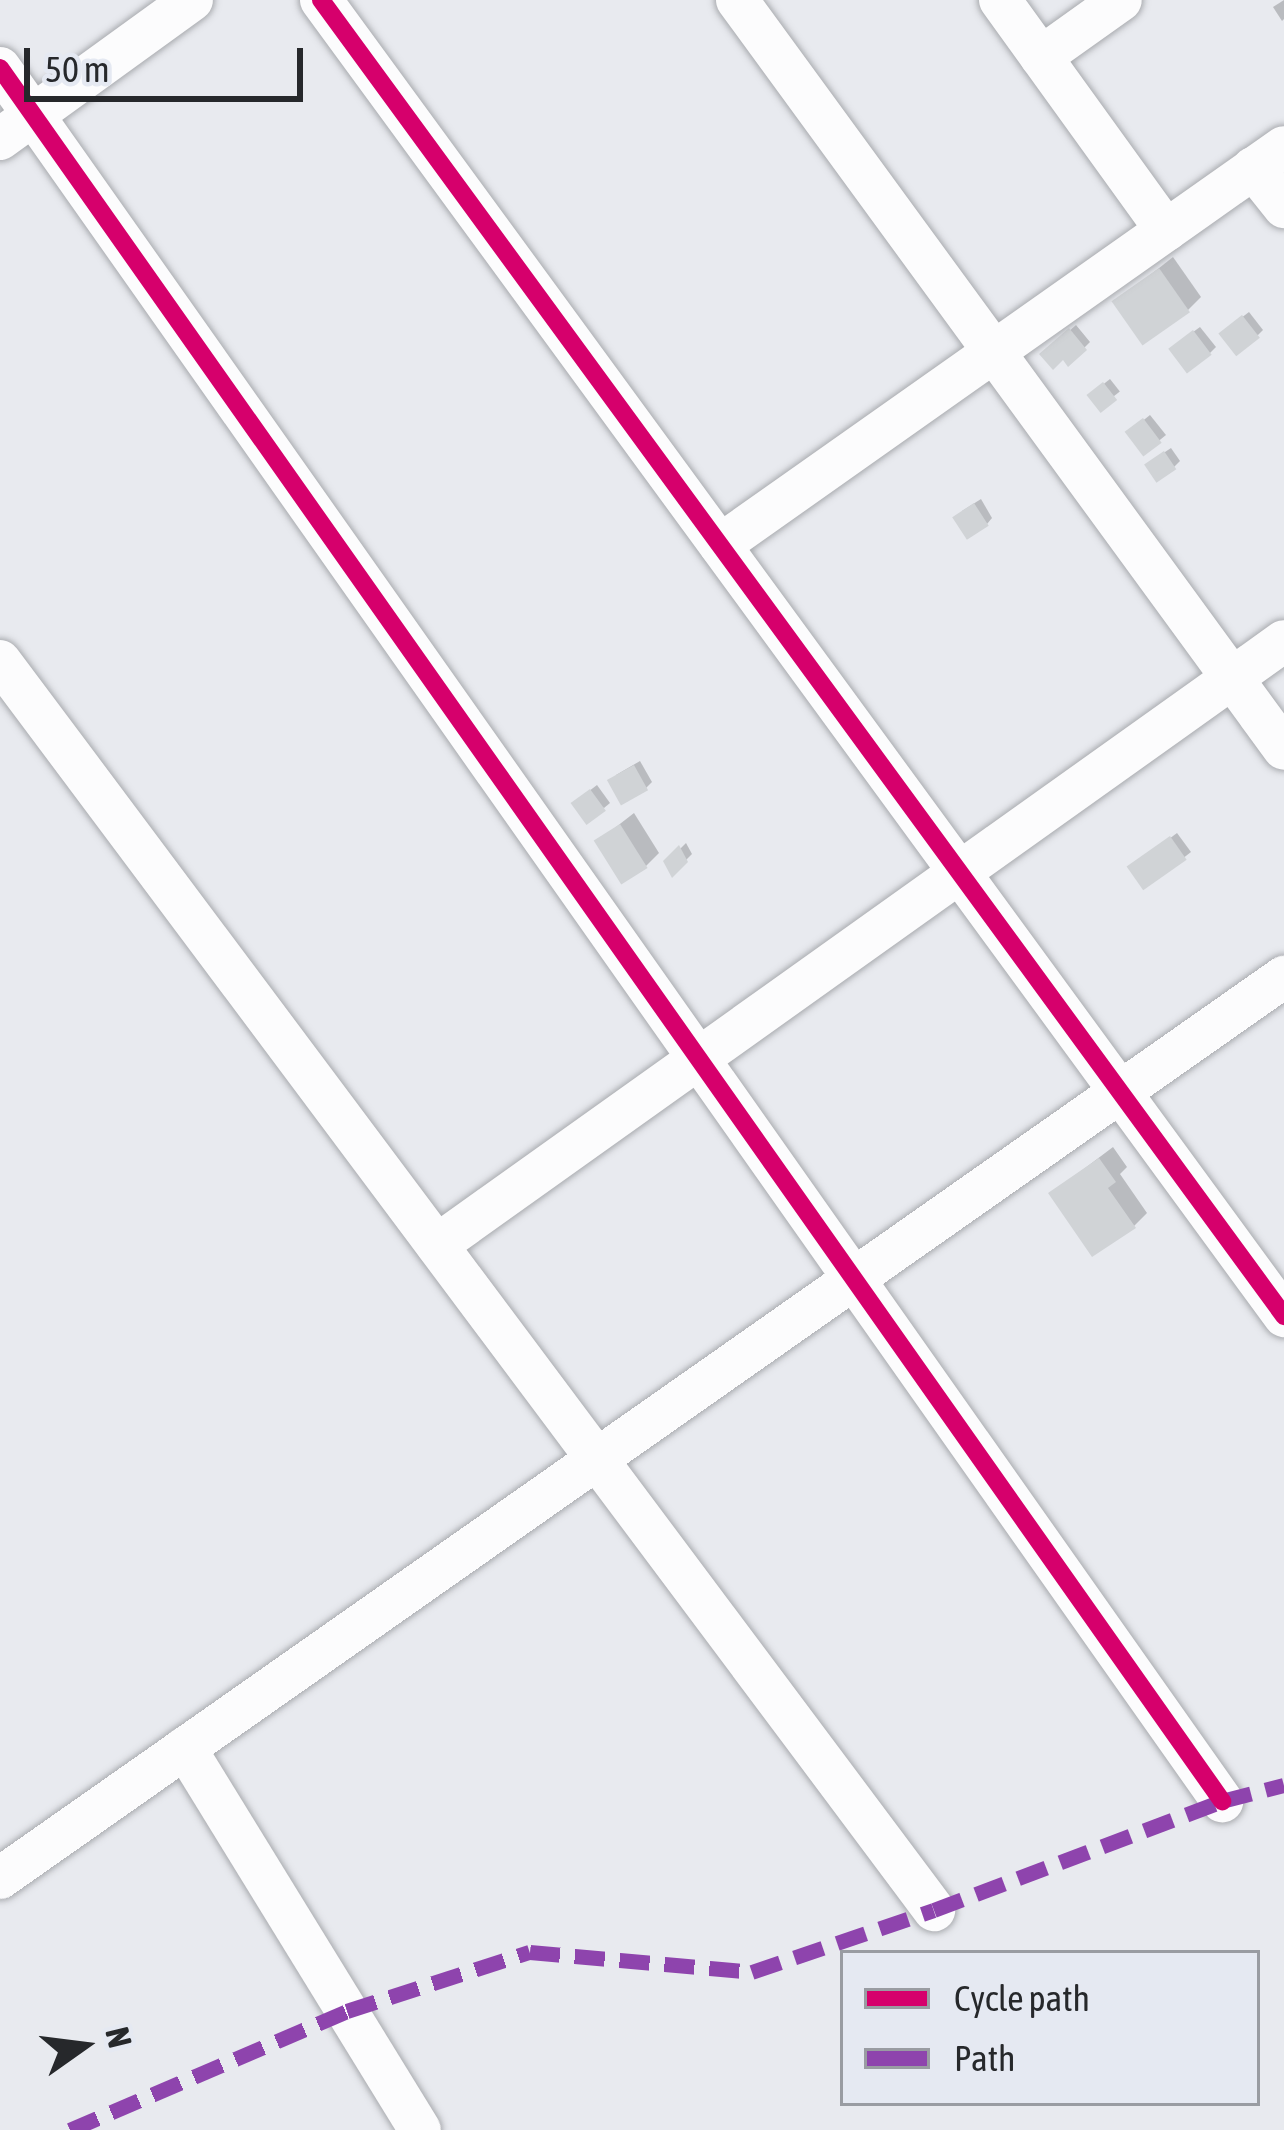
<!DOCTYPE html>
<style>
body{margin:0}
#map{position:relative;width:1284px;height:2130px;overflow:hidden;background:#e8eaef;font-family:"Asap Condensed",sans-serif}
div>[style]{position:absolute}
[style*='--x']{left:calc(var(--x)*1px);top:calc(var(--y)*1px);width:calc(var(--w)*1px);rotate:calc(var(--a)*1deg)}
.shadow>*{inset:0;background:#0003;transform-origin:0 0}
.building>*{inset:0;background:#d0d3d6;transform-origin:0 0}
.roads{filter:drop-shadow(0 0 3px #a9abaf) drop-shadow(0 0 3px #a9abaf)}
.minor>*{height:42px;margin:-21px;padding:0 21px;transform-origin:21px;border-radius:21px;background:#fcfcfd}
.quiet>*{height:15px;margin-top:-7.5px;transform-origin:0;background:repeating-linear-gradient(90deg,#8e44ad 0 30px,transparent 0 45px)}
.cycleway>*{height:18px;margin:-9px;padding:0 9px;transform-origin:9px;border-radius:9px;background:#d6006c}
span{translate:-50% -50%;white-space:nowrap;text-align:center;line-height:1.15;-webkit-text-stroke:10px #e5e9f2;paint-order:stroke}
.legend{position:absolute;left:840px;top:1950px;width:420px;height:156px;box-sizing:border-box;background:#e5e9f2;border:3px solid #999ca2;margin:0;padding:15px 21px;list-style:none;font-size:36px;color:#26282b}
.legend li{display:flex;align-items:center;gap:24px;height:60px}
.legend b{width:60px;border:3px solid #999ca2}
.north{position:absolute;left:24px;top:1986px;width:120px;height:120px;-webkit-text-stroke:9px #e5e9f2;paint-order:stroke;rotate:76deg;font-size:33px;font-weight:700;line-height:48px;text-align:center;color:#26282b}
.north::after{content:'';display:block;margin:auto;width:42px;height:54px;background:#26282b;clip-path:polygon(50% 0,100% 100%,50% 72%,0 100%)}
.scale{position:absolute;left:24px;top:48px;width:279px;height:54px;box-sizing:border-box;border:6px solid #26282b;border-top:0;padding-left:15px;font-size:36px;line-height:42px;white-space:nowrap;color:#26282b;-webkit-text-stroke:9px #e5e9f2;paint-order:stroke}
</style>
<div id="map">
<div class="shadow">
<i style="clip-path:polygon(1284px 0,1284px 19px,1282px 21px,1273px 7px)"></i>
<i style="clip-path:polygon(1173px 257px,1201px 297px,1188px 310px,1116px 302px)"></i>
<i style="clip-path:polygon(1249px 312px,1263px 330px,1258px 335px,1228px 328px)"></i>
<i style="clip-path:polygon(1076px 325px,1090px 342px,1069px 363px,1063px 356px,1043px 354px)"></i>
<i style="clip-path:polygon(1200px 327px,1216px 347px,1210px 353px,1178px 343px)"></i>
<i style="left:1110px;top:379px;width:16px;height:25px;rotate:52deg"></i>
<i style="clip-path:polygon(1150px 415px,1166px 435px,1145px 452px,1135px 427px)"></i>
<i style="clip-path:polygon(1171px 448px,1180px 461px,1174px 467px,1153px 460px)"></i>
<i style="clip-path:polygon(981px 499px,992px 518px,987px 524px,962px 511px)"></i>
<i style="clip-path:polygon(640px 761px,652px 782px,646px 788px,616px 775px)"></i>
<i style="clip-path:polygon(597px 785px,610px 803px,604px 808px,580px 798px)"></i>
<i style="clip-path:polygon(634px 813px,659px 853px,646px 866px,598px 841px)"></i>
<i style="clip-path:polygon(1177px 833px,1191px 852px,1146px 887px,1137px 863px)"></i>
<i style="clip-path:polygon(686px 843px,692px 854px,673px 873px,667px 862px)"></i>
<i style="clip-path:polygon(1113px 1147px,1127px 1167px,1120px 1174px,1147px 1213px,1134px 1226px,1052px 1193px)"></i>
</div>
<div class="building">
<i style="left:1159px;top:268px;width:54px;height:58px;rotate:55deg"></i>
<i style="left:1242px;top:315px;width:29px;height:30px;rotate:52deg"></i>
<i style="clip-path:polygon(1069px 328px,1087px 350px,1068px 367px,1063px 360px,1053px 370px,1039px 354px)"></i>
<i style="left:1193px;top:330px;width:31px;height:31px;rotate:53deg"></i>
<i style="left:1103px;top:382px;width:23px;height:21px;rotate:52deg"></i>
<i style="left:1143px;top:418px;width:31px;height:23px;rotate:53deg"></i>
<i style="left:1164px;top:451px;width:22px;height:24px;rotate:56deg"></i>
<i style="left:974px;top:503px;width:27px;height:26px;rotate:57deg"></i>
<i style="left:634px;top:765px;width:29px;height:31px;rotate:61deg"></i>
<i style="left:590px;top:789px;width:27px;height:24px;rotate:54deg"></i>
<i style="left:620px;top:824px;width:52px;height:31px;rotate:58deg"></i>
<i style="left:1170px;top:836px;width:29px;height:53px;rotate:55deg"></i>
<i style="clip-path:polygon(679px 845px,688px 862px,672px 878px,663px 861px)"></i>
<i style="clip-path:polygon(1099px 1158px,1116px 1182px,1108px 1188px,1136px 1228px,1092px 1257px,1048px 1193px)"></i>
</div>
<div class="roads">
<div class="minor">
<i style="--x:321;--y:0;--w:1631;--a:53.8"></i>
<i style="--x:737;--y:0;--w:927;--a:53.86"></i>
<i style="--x:1000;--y:0;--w:284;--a:54.2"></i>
<i style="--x:1041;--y:57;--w:98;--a:-35.5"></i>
<i style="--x:0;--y:68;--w:2121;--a:54.81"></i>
<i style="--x:0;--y:139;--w:237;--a:-35.9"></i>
<i style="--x:1253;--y:168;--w:50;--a:51.5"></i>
<i style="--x:720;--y:545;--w:690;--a:-35.21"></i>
<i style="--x:0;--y:661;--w:1560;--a:53.21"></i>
<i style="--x:437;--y:1245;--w:1040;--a:-35.49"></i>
<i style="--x:185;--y:1748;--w:448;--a:58.4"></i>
<i style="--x:0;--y:1878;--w:1569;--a:-35.06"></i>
</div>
</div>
<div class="quiet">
<i style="--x:70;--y:2130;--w:301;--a:-23.2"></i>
<i style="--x:347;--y:2011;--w:192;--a:-17.9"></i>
<i style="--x:530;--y:1952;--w:223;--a:5.1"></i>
<i style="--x:752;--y:1972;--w:192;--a:-18.8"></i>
<i style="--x:934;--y:1910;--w:308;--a:-20.7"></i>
<i style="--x:1222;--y:1801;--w:64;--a:-14.5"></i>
</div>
<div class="cycleway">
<i style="--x:321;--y:0;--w:1631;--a:53.8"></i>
<i style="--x:0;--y:68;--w:2121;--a:54.81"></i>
</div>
<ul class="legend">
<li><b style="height:15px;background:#d6006c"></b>Cycle path</li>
<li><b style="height:15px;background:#8e44ad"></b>Path</li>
</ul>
<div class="north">N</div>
<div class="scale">50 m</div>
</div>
